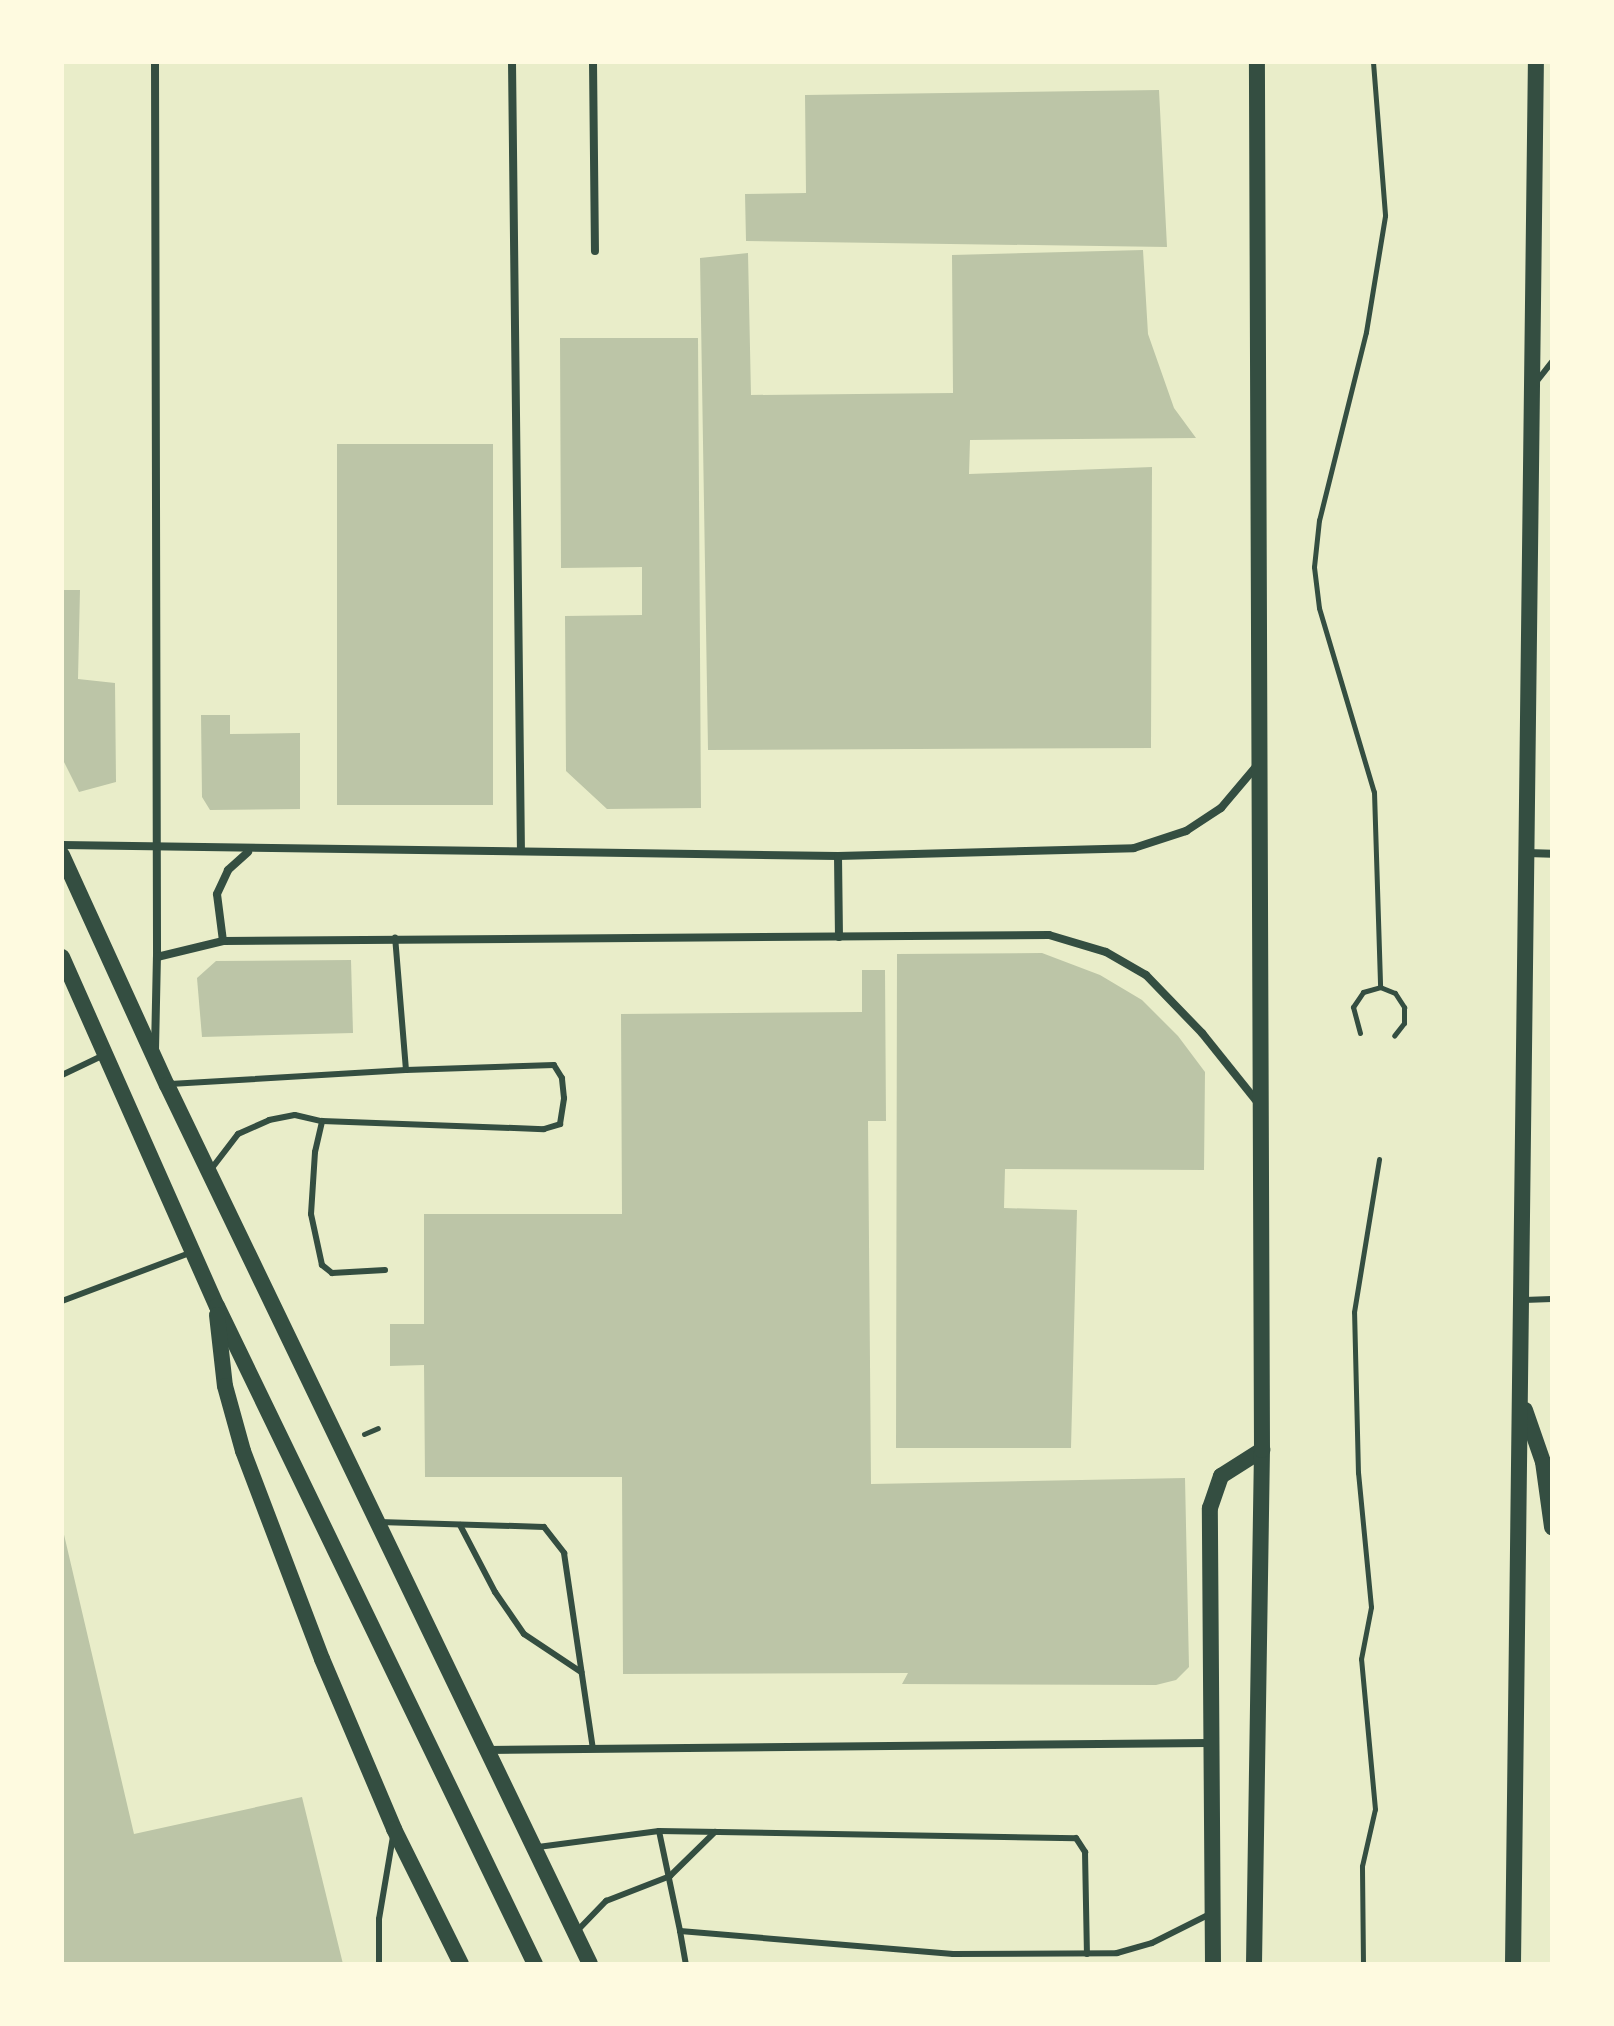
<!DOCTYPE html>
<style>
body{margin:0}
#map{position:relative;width:1614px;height:2026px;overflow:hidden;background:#e9edc9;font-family:Commissioner,sans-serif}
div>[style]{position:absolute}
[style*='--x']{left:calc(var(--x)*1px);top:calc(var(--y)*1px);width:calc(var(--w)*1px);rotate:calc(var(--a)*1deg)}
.building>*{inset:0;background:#bcc5a7;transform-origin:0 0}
.path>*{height:5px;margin:-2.5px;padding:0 2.5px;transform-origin:2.5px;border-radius:2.5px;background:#344e41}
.service>*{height:6px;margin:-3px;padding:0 3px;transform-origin:3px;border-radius:3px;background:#344e41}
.minor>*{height:8px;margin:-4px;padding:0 4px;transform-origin:4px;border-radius:4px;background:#344e41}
.secondary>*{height:16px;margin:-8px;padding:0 8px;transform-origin:8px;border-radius:8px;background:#344e41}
span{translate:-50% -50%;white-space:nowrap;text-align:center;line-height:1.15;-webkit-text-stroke:8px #fefae0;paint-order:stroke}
.frame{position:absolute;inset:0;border:64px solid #fefae0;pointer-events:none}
</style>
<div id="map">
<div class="building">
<i style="clip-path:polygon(1159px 90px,1167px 247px,746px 241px,745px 194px,806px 193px,805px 95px)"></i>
<i style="clip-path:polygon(1143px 250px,1148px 334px,1174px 408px,1196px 438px,970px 440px,969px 474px,1152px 467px,1151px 748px,708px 750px,700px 258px,748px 253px,751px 395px,953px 393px,952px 255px)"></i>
<i style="clip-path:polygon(560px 338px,698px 338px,701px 808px,607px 809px,566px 771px,565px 616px,642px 615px,642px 567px,561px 568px)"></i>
<i style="left:493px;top:444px;width:361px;height:156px;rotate:90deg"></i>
<i style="clip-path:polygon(62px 590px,80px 590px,78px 679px,115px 683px,116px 782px,79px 792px,62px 758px)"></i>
<i style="clip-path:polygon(201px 715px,230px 715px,230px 734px,300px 733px,300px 809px,210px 810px,202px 797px)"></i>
<i style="clip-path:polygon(1042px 953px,1100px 975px,1142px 1000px,1178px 1036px,1205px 1072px,1204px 1170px,1005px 1169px,1004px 1208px,1077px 1210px,1071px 1448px,896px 1448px,897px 954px)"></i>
<i style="clip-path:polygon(351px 960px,353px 1033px,202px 1037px,197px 978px,216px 961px)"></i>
<i style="clip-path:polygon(862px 970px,885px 970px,886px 1121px,868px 1121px,871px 1484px,1185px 1478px,1189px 1667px,1176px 1680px,1156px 1685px,902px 1684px,908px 1673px,623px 1674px,622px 1477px,425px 1477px,424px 1365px,390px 1366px,390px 1324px,424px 1324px,424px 1214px,622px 1214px,621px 1014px,862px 1012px)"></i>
<i style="clip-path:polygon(62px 1526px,134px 1834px,302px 1797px,343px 1964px,62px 1964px)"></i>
</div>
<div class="path">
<i style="--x:1373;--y:62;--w:154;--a:85.5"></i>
<i style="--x:1385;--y:216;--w:118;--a:99.3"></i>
<i style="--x:1366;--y:332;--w:194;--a:104"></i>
<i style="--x:1319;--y:520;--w:47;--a:96.1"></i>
<i style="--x:1314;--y:567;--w:41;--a:83"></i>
<i style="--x:1319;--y:608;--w:192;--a:73.4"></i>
<i style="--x:1374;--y:792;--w:195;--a:88.2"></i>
<i style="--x:1360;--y:1033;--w:27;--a:-105"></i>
<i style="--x:1353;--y:1007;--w:18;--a:-56"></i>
<i style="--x:1363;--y:992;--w:18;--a:-16"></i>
<i style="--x:1380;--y:987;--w:16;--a:22"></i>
<i style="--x:1395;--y:993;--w:17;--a:57"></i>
<i style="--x:1404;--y:1007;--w:16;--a:90"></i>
<i style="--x:1404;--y:1023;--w:16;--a:128"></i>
<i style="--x:364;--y:1434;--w:15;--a:-23"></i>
<i style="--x:1363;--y:1964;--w:98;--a:-90.6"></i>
<i style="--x:1362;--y:1866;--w:58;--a:-77.2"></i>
<i style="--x:1375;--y:1809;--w:151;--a:-95.3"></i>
<i style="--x:1361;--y:1659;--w:53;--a:-79.1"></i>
<i style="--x:1371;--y:1607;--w:135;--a:-95.5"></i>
<i style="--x:1358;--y:1473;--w:161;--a:-91.4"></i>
<i style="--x:1354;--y:1312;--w:155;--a:-80.7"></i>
</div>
<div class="service">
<i style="--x:1537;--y:381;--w:24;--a:-52"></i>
<i style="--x:62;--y:1075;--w:47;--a:-25.5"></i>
<i style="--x:170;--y:1084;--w:236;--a:-3.4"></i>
<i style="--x:212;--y:1168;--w:43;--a:-52.6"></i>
<i style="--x:238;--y:1134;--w:34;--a:-24"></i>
<i style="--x:269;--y:1120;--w:26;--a:-11"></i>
<i style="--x:295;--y:1115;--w:28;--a:13"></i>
<i style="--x:385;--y:1270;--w:53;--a:176.8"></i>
<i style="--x:332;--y:1273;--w:13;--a:-141"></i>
<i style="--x:322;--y:1265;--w:52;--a:-102.2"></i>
<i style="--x:311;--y:1214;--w:62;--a:-86.3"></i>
<i style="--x:315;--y:1152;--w:32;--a:-77"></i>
<i style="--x:322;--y:1121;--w:222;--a:2.1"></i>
<i style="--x:544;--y:1129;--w:17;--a:-17"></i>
<i style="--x:560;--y:1124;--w:26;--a:-81"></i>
<i style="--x:564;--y:1098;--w:20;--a:-96"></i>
<i style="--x:562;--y:1078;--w:15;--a:-122"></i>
<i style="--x:554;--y:1065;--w:148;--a:178.1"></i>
<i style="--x:406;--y:1070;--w:133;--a:-94.7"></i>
<i style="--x:1522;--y:1300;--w:30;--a:-2"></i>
<i style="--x:62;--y:1301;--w:137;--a:-20.6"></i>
<i style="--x:379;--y:1522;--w:165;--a:1.7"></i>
<i style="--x:544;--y:1527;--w:33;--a:52"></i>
<i style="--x:564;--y:1553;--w:198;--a:81.6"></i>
<i style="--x:460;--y:1525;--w:76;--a:62.4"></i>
<i style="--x:495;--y:1592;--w:51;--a:55.4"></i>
<i style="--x:524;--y:1634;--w:69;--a:33.7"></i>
<i style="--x:659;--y:1831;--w:102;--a:78.1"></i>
<i style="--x:680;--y:1931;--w:274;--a:4.8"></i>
<i style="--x:953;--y:1954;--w:164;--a:-0.3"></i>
<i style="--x:1117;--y:1953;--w:36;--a:-16"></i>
<i style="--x:1152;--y:1943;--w:67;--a:-26.6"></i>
<i style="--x:538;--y:1847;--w:122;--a:-7.5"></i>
<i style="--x:659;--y:1831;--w:417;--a:1"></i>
<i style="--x:1076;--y:1838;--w:17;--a:57"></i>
<i style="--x:1085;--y:1852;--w:102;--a:88.9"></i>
<i style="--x:577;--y:1931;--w:42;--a:-46"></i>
<i style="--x:606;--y:1901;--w:69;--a:-21.3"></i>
<i style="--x:670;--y:1876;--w:63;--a:-44.4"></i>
<i style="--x:680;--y:1931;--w:34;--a:80"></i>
<i style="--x:379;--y:1964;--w:45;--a:-90"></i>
<i style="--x:379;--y:1919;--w:84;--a:-80.4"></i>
</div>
<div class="minor">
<i style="--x:155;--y:62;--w:895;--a:89.87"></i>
<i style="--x:512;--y:62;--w:788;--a:89.35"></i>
<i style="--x:593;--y:62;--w:189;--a:89.4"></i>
<i style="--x:62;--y:845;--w:776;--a:0.81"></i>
<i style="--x:838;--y:856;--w:296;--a:-1.5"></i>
<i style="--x:1134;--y:848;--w:55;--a:-18.1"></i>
<i style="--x:1186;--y:831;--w:42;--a:-33.3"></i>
<i style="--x:1221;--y:808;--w:59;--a:-49.8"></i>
<i style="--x:1527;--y:853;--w:25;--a:2"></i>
<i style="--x:838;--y:856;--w:81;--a:89.3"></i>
<i style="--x:223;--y:941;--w:47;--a:-97.3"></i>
<i style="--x:217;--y:894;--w:26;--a:-65"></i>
<i style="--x:228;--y:870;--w:27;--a:-42"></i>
<i style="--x:155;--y:1050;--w:93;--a:-88.8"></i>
<i style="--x:157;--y:957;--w:68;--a:-13.6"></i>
<i style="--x:223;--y:941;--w:826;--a:-0.42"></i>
<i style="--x:1049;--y:935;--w:59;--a:16.6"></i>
<i style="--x:1106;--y:952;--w:46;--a:29.9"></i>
<i style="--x:1146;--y:975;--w:81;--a:46"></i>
<i style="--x:1202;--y:1033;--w:90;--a:51.3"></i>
<i style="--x:487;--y:1750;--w:722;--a:-0.56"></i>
</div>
<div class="secondary">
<i style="--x:62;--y:855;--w:253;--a:65.5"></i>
<i style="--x:167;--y:1085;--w:975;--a:64.3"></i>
<i style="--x:62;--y:957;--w:382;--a:66.1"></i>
<i style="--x:217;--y:1306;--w:731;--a:64.21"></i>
<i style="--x:217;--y:1315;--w:71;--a:83.6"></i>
<i style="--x:225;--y:1386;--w:67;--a:74.5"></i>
<i style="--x:243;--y:1451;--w:222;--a:69.2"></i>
<i style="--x:322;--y:1659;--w:185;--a:67"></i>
<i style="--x:394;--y:1829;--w:151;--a:63.6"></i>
<i style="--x:1525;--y:1410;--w:55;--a:70.9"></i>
<i style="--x:1543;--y:1462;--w:66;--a:82.1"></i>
<i style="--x:1213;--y:1964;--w:456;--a:-90.4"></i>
<i style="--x:1210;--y:1508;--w:34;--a:-71"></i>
<i style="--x:1221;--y:1476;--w:49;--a:-32.4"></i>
<i style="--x:1254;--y:1964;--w:514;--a:-89.11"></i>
<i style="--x:1262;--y:1450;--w:1388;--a:-90.21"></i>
<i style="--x:1513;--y:1964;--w:1902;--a:-89.31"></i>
</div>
<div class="frame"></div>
</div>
